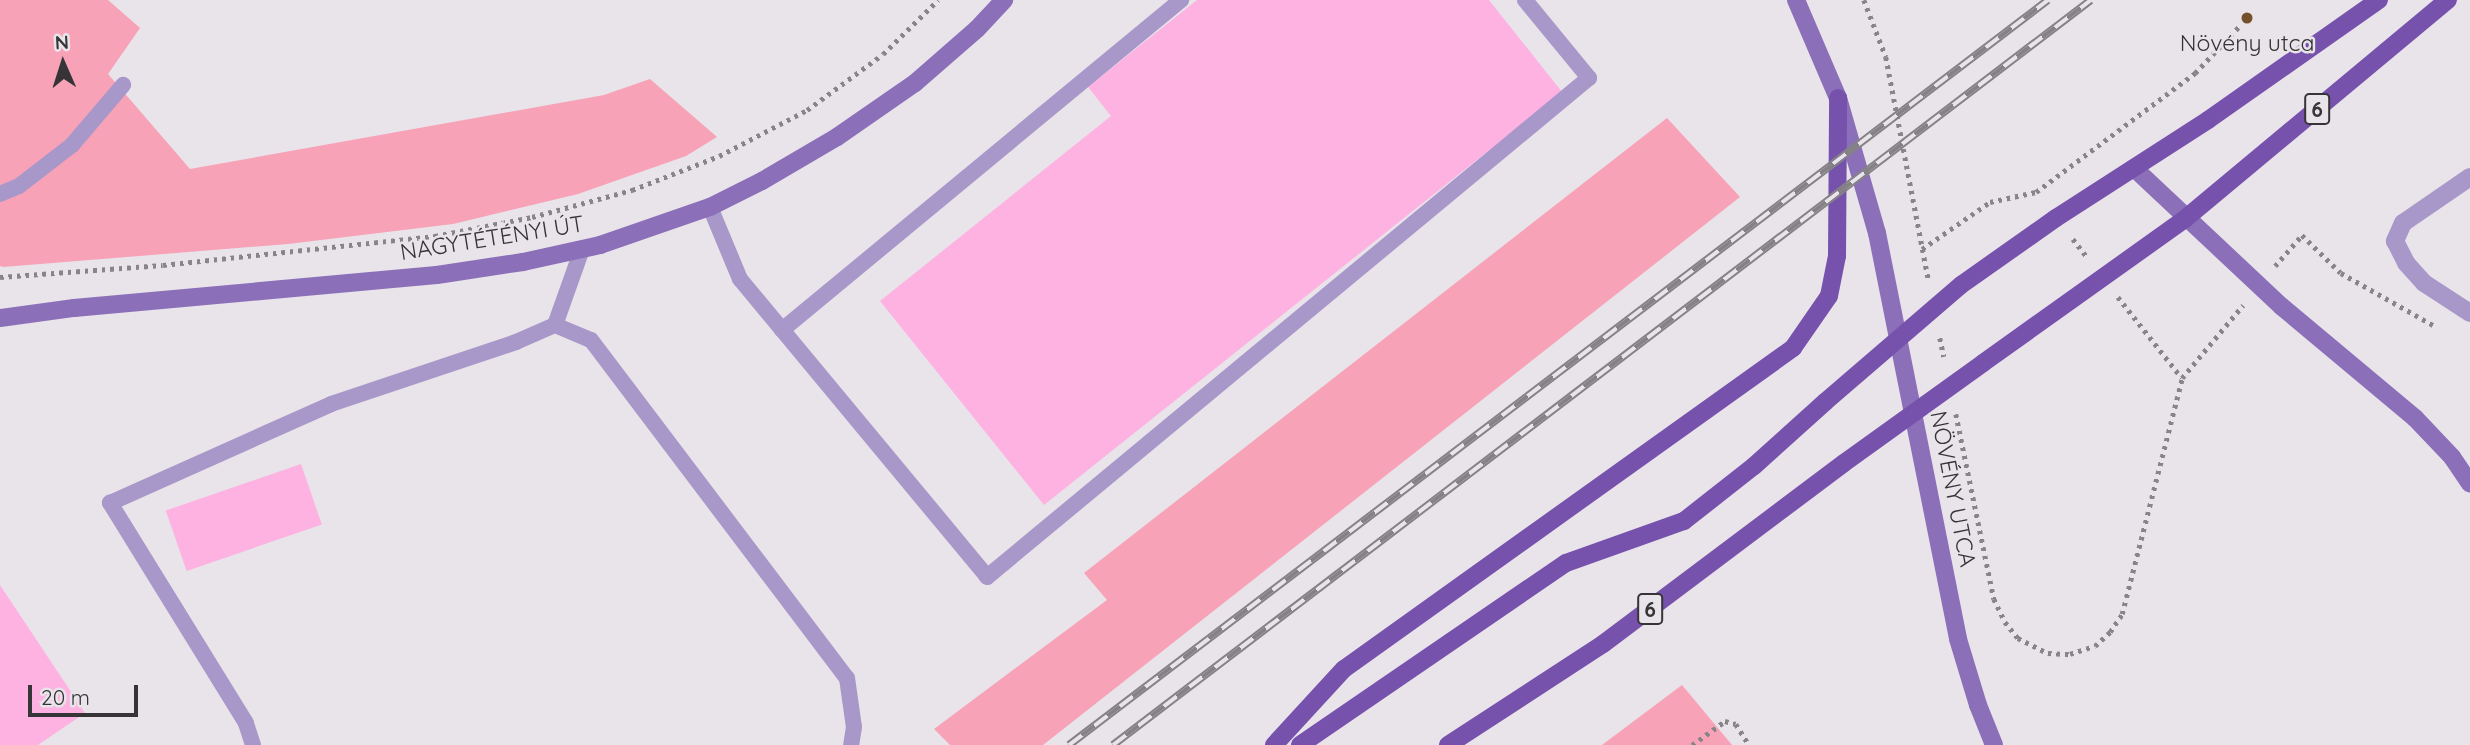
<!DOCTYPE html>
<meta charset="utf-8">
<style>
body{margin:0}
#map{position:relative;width:2470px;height:745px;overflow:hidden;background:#e9e3ea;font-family:Quicksand,sans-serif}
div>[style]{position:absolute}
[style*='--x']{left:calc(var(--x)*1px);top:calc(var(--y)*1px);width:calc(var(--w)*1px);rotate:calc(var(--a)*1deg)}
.green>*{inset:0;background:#f7a2b7}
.building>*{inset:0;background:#feb2e1;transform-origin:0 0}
.path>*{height:4.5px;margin-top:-2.25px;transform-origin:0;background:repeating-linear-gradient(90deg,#888589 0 3.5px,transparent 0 8.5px)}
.lane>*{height:16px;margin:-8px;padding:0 8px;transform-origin:8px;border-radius:8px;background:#a897c9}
.street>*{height:18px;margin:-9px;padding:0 9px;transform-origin:9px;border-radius:9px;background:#a897c9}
.secondary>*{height:18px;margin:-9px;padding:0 9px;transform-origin:9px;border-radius:9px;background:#8b70b9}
.primary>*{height:18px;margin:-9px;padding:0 9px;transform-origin:9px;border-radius:9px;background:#7652ad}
.rail>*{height:8px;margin-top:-4px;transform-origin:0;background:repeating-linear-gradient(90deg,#e9e3ea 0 16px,#858286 0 32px);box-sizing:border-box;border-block:2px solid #858286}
.primary-bridge>*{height:18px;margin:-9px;padding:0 9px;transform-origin:9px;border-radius:9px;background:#7652ad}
.dots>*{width:19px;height:19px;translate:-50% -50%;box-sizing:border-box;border:4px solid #e9e3ea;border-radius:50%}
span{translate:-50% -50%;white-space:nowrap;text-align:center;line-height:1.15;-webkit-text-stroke:5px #e9e3ea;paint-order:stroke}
.shield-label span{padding:2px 5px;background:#e9e3ea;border:2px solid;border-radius:5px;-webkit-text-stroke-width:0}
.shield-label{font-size:21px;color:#363436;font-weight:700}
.poi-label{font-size:23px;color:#363436}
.street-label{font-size:23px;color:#363436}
.north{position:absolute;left:28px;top:28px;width:70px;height:70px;-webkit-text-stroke:5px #e9e3ea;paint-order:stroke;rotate:357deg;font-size:19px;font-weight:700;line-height:28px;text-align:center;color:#363436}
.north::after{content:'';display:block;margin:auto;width:24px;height:32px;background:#363436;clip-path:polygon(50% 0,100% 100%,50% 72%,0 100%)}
.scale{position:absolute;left:28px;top:685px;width:110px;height:32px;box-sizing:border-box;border:4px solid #363436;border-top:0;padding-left:9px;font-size:21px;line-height:24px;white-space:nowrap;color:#363436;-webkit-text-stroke:5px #e9e3ea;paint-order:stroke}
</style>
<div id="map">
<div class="green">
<i style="clip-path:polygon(0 0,108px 0,140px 28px,108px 74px,190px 169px,604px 95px,650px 79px,717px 137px,686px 156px,578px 194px,453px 224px,288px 244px,3px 267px,0 266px)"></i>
<i style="clip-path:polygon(1667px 118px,1740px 197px,1043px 745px,950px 745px,934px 729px,1107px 600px,1084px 573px)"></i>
<i style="clip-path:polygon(1682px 685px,1732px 745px,1602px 745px)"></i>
</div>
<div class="building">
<i style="clip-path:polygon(1197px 0,1489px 0,1562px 92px,1044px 505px,880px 301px,1111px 116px,1088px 87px)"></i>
<i style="left:301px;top:464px;width:64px;height:143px;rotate:71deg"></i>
<i style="clip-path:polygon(0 585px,85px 713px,38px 745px,0 745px)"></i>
</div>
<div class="path">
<i style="--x:1864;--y:0;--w:61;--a:68.9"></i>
<i style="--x:1886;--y:57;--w:225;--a:79.2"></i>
<i style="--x:2073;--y:239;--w:23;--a:52"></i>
<i style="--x:1922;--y:249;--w:83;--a:-34.7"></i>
<i style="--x:1990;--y:202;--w:47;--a:-12.3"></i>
<i style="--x:2036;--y:192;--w:199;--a:-36.8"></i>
<i style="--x:2195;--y:73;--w:76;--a:-46.6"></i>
<i style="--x:2275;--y:266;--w:41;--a:-48.9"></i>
<i style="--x:2302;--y:235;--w:54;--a:44.3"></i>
<i style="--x:2341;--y:273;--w:106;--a:29.5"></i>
<i style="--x:0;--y:277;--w:163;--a:-4.2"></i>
<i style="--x:163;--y:265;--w:274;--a:-6.1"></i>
<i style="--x:435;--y:236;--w:99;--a:-11.1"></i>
<i style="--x:532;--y:217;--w:104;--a:-15.1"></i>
<i style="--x:632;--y:190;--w:93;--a:-21.3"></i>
<i style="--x:719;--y:156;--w:99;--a:-27.6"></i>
<i style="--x:807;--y:110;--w:94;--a:-36.4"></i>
<i style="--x:883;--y:54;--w:77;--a:-44.5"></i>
<i style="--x:2118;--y:297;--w:103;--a:51.7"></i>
<i style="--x:1940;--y:338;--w:19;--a:78"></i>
<i style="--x:1956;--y:414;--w:189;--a:78.4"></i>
<i style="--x:1994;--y:599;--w:25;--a:64"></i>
<i style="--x:2005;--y:622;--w:21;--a:51"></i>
<i style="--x:2018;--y:638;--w:34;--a:27"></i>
<i style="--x:2048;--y:653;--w:22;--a:3"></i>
<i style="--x:2070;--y:654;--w:26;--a:-18"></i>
<i style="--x:2095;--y:646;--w:21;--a:-43"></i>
<i style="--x:2110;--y:632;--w:22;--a:-56"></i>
<i style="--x:2122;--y:614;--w:244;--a:-75.7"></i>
<i style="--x:2182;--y:378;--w:95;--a:-50.1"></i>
<i style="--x:1692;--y:745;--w:41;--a:-36"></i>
<i style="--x:1725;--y:721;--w:11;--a:15"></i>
<i style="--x:1736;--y:724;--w:25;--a:58"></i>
</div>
<div class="lane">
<i style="--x:0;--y:194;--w:21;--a:-23"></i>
<i style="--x:19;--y:186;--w:67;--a:-37.7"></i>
<i style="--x:72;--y:145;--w:79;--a:-49.6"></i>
<i style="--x:710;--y:207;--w:78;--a:67.4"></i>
<i style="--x:740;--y:279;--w:387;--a:50.3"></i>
<i style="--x:987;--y:577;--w:782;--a:-39.66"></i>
<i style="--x:1589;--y:78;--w:101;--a:-129.4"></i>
<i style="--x:555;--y:325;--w:81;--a:-70.4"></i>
<i style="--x:782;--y:330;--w:518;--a:-39.59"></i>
<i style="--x:253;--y:745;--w:23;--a:-108"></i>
<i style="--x:246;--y:723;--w:259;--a:-121.7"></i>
<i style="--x:110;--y:503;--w:242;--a:-24.1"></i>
<i style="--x:331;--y:404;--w:195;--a:-18.5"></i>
<i style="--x:516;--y:342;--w:43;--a:-23.6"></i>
<i style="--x:555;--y:325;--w:39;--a:23"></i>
<i style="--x:591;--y:340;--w:424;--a:52.9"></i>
<i style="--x:847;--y:678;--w:49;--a:81.9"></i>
<i style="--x:854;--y:727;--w:18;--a:99"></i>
</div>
<div class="street">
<i style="--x:2470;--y:177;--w:81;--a:145.5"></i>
<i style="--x:2403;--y:223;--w:20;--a:114"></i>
<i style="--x:2395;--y:241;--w:25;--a:63"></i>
<i style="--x:2406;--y:263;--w:27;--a:48"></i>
<i style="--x:2424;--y:283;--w:55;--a:33.1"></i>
</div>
<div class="secondary">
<i style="--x:1796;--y:0;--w:107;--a:66.8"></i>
<i style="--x:1838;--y:98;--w:141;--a:73.9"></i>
<i style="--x:1877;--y:233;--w:414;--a:78.7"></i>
<i style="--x:1958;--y:639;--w:69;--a:73.1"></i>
<i style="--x:1978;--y:705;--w:43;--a:68.2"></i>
<i style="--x:2134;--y:168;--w:202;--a:43.2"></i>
<i style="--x:2281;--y:306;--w:175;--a:39.9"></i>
<i style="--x:2415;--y:418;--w:54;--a:46.5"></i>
<i style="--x:2452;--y:457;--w:32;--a:56"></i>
<i style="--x:0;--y:318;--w:75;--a:-7.7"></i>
<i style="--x:74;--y:308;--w:364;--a:-5.2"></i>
<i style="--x:437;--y:275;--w:87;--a:-8.6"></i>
<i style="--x:523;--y:262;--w:79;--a:-12.4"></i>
<i style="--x:600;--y:245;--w:116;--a:-19.1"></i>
<i style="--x:710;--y:207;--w:58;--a:-26.6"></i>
<i style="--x:762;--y:181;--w:87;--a:-30.4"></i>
<i style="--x:837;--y:137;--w:95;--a:-34.7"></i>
<i style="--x:915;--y:83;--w:82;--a:-41.1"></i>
<i style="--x:977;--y:29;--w:40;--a:-47"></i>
</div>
<div class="primary">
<i style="--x:1961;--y:285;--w:116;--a:-35.2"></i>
<i style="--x:2056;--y:218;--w:181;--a:-32.8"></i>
<i style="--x:2208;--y:120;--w:209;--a:-35.1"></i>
<i style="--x:1983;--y:363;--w:249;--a:-35.5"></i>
<i style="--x:2186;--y:218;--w:341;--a:-39.8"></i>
<i style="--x:1274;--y:745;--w:103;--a:-47.4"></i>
<i style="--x:1344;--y:669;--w:552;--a:-35.56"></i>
<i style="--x:1793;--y:348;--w:63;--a:-55.3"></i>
<i style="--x:1829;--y:296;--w:41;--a:-78.7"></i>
<i style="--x:1837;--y:256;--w:158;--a:-89.6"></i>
<i style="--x:1300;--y:745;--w:322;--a:-34.4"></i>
<i style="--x:1566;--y:563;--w:125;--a:-19.6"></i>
<i style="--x:1684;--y:521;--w:89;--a:-38.2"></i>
<i style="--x:1754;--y:466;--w:96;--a:-42"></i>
<i style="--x:1448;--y:745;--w:185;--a:-33.1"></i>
<i style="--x:1603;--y:644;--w:301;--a:-36.9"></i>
</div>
<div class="rail">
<i style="--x:1069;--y:745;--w:1230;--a:-37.27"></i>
<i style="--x:1113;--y:745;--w:1229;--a:-37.3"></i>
</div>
<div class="primary-bridge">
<i style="--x:1825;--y:402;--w:179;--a:-40.7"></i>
<i style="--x:1844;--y:463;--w:171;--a:-35.7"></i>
</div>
<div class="dots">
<i style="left:2247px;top:18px;background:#74512a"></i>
</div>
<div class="shield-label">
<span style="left:2317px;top:109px">6</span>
<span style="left:1650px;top:609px">6</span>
</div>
<div class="poi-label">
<span style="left:2247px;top:43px">Növény utca</span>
</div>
<div class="street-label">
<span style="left:492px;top:238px;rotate:-9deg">NAGYTÉTÉNYI ÚT</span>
<span style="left:1953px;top:489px;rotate:79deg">NÖVÉNY UTCA</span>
</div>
<div class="north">N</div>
<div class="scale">20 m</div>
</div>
